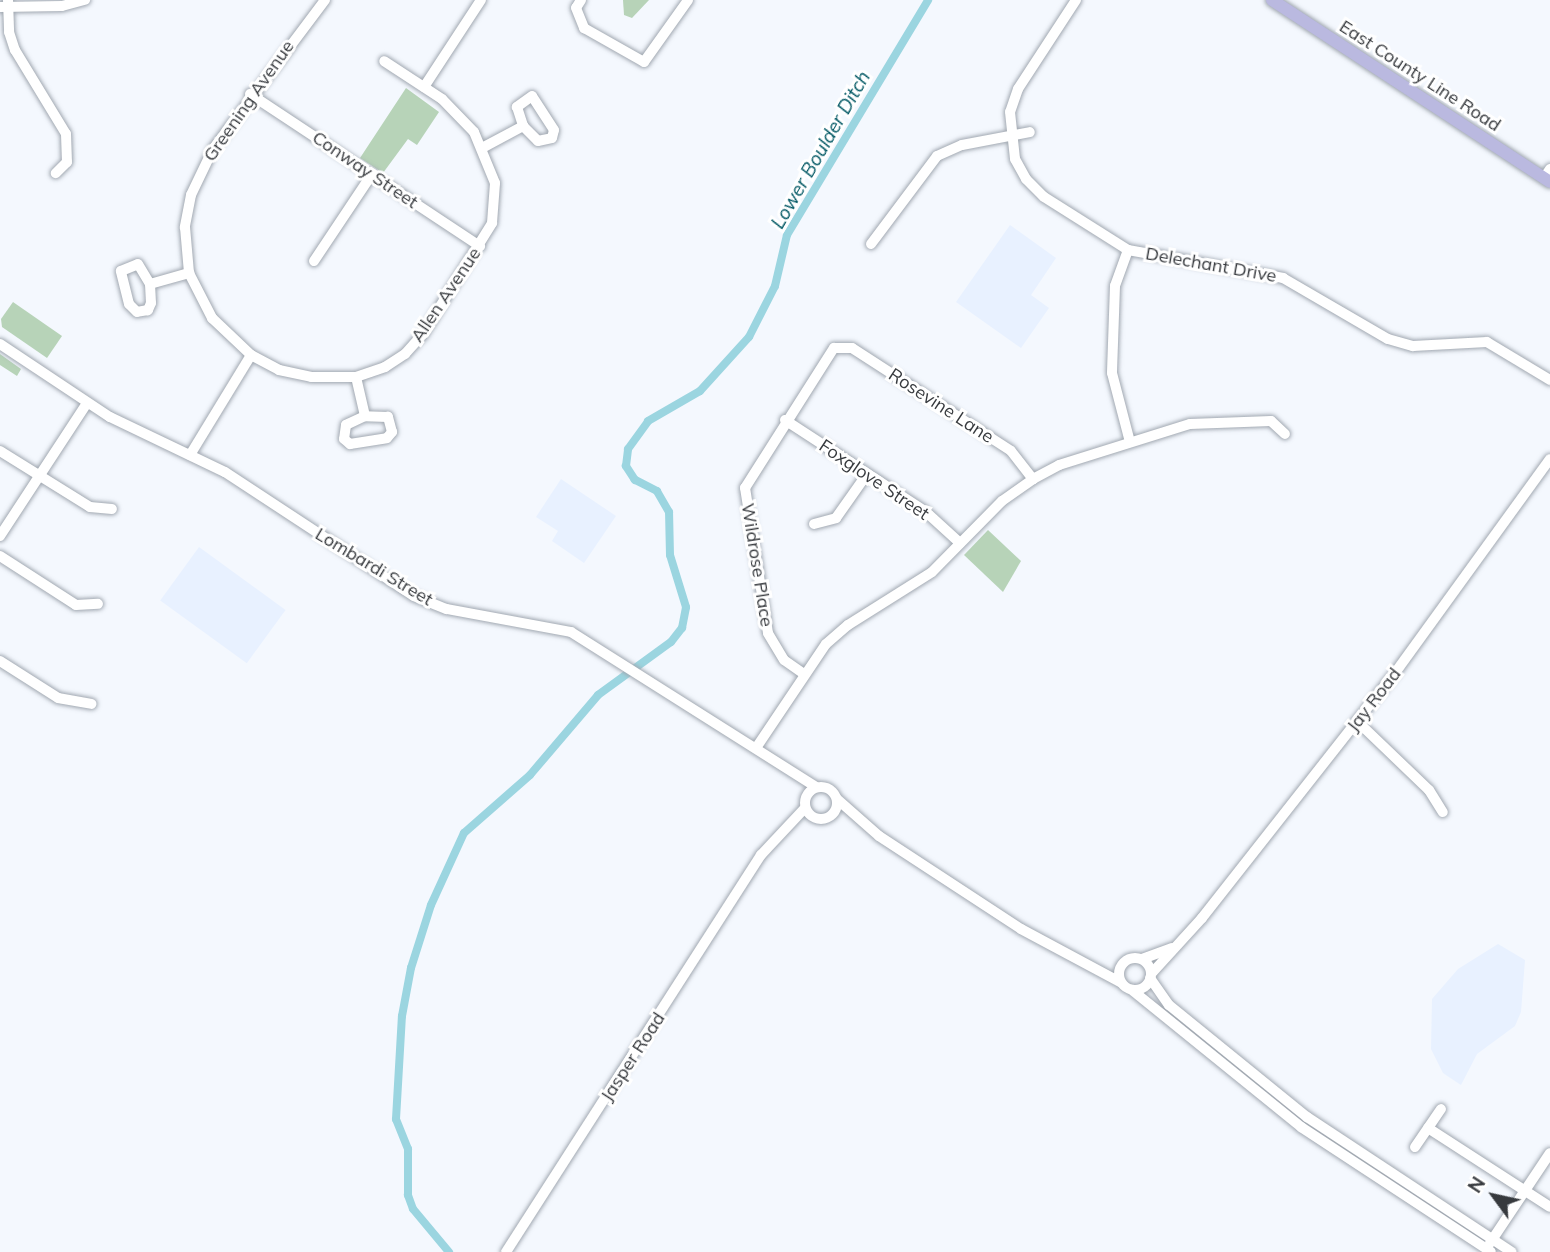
<!DOCTYPE html>
<style>
body{margin:0}
#map{position:relative;width:1550px;height:1252px;overflow:hidden;background:#f4f8fe;font-family:Mulish,sans-serif}
div>[style]{position:absolute}
[style*='--x']{left:calc(var(--x)*1px);top:calc(var(--y)*1px);width:calc(var(--w)*1px);rotate:calc(var(--a)*1deg)}
.built>*{inset:0;background:#e8f1ff;transform-origin:0 0}
.green>*{inset:0;background:#b7d3b8}
.canal>*{height:8px;margin:-4px;padding:0 4px;transform-origin:4px;border-radius:4px;background:#9bd5e0}
.roads{filter:drop-shadow(0 0 2px #a1a8b1) drop-shadow(0 0 2px #a1a8b1)}
.minor>*{height:10px;margin:-5px;padding:0 5px;transform-origin:5px;border-radius:5px;background:#fff}
.minor>.ring{margin:-5px;padding:0;box-sizing:content-box;background:none;border:10px solid #fff;border-radius:50%}
.major>*{height:12px;margin:-6px;padding:0 6px;transform-origin:6px;border-radius:6px;background:#bab9e0}
span{translate:-50% -50%;white-space:nowrap;text-align:center;line-height:1.15;-webkit-text-stroke:6px #fff;paint-order:stroke}
.street-label{font-size:18px;color:#373a3e}
.water-label{font-size:19px;color:#025864;font-style:italic}
.north{position:absolute;left:1459px;top:1161px;width:70px;height:70px;-webkit-text-stroke:5px #fff;paint-order:stroke;rotate:303deg;font-size:19px;font-weight:700;line-height:28px;text-align:center;color:#373a3e}
.north::after{content:'';display:block;margin:auto;width:24px;height:32px;background:#373a3e;clip-path:polygon(50% 0,100% 100%,50% 72%,0 100%)}
</style>
<div id="map">
<div class="built">
<i style="clip-path:polygon(1010px 225px,1056px 258px,1031px 295px,1049px 308px,1021px 348px,956px 302px)"></i>
<i style="clip-path:polygon(561px 479px,616px 516px,584px 563px,552px 541px,558px 531px,536px 517px)"></i>
<i style="left:199px;top:547px;width:107px;height:66px;rotate:36deg"></i>
<i style="clip-path:polygon(1498px 944px,1525px 960px,1521px 1012px,1515px 1026px,1477px 1054px,1461px 1085px,1443px 1073px,1431px 1049px,1432px 999px,1458px 969px)"></i>
</div>
<div class="green">
<i style="clip-path:polygon(623px 0,649px 0,632px 18px,624px 15px)"></i>
<i style="clip-path:polygon(406px 88px,439px 112px,417px 145px,408px 139px,383px 173px,360px 158px)"></i>
<i style="clip-path:polygon(13px 302px,62px 336px,47px 358px,2px 327px,1px 319px)"></i>
<i style="clip-path:polygon(0 354px,21px 369px,17px 376px,0 365px)"></i>
<i style="clip-path:polygon(988px 530px,1021px 561px,1003px 592px,964px 555px)"></i>
</div>
<div class="canal">
<i style="--x:449;--y:1252;--w:56;--a:-129.9"></i>
<i style="--x:413;--y:1209;--w:15;--a:-110"></i>
<i style="--x:408;--y:1195;--w:46;--a:-90"></i>
<i style="--x:408;--y:1149;--w:32;--a:-112"></i>
<i style="--x:396;--y:1119;--w:103;--a:-86.7"></i>
<i style="--x:402;--y:1016;--w:49;--a:-79.4"></i>
<i style="--x:411;--y:968;--w:66;--a:-72.4"></i>
<i style="--x:431;--y:905;--w:79;--a:-65.4"></i>
<i style="--x:464;--y:833;--w:88;--a:-41.3"></i>
<i style="--x:530;--y:775;--w:105;--a:-49.6"></i>
<i style="--x:598;--y:695;--w:90;--a:-36"></i>
<i style="--x:671;--y:642;--w:18;--a:-52"></i>
<i style="--x:682;--y:628;--w:21;--a:-79"></i>
<i style="--x:686;--y:607;--w:54;--a:-107.1"></i>
<i style="--x:670;--y:555;--w:43;--a:-91.3"></i>
<i style="--x:669;--y:512;--w:24;--a:-120"></i>
<i style="--x:657;--y:491;--w:25;--a:-153"></i>
<i style="--x:635;--y:480;--w:17;--a:-123"></i>
<i style="--x:626;--y:466;--w:17;--a:-83"></i>
<i style="--x:628;--y:449;--w:34;--a:-54"></i>
<i style="--x:648;--y:421;--w:60;--a:-30"></i>
<i style="--x:700;--y:391;--w:73;--a:-47.8"></i>
<i style="--x:749;--y:337;--w:57;--a:-63"></i>
<i style="--x:775;--y:286;--w:52;--a:-76.8"></i>
<i style="--x:787;--y:235;--w:274;--a:-59"></i>
</div>
<div class="roads">
<div class="minor">
<i style="--x:8;--y:0;--w:32;--a:88"></i>
<i style="--x:9;--y:32;--w:19;--a:72"></i>
<i style="--x:15;--y:50;--w:98;--a:58.7"></i>
<i style="--x:66;--y:134;--w:28;--a:88"></i>
<i style="--x:67;--y:162;--w:16;--a:135"></i>
<i style="--x:325;--y:0;--w:186;--a:126.9"></i>
<i style="--x:213;--y:149;--w:51;--a:115.6"></i>
<i style="--x:191;--y:195;--w:33;--a:101"></i>
<i style="--x:185;--y:227;--w:46;--a:85"></i>
<i style="--x:189;--y:273;--w:51;--a:62.9"></i>
<i style="--x:212;--y:318;--w:54;--a:43.5"></i>
<i style="--x:251;--y:355;--w:32;--a:28"></i>
<i style="--x:279;--y:370;--w:33;--a:12"></i>
<i style="--x:311;--y:377;--w:45;--a:0"></i>
<i style="--x:356;--y:377;--w:31;--a:-19"></i>
<i style="--x:385;--y:367;--w:24;--a:-33"></i>
<i style="--x:405;--y:354;--w:27;--a:-48"></i>
<i style="--x:423;--y:334;--w:131;--a:-58.1"></i>
<i style="--x:492;--y:223;--w:40;--a:-85.7"></i>
<i style="--x:495;--y:183;--w:55;--a:-112.4"></i>
<i style="--x:474;--y:132;--w:46;--a:-134.1"></i>
<i style="--x:442;--y:99;--w:69;--a:-146.8"></i>
<i style="--x:581;--y:0;--w:9;--a:122"></i>
<i style="--x:576;--y:8;--w:22;--a:68"></i>
<i style="--x:584;--y:28;--w:69;--a:29.5"></i>
<i style="--x:644;--y:62;--w:76;--a:-54.6"></i>
<i style="--x:1076;--y:0;--w:106;--a:123.1"></i>
<i style="--x:1018;--y:89;--w:24;--a:109"></i>
<i style="--x:1010;--y:112;--w:47;--a:83.9"></i>
<i style="--x:1015;--y:159;--w:23;--a:61"></i>
<i style="--x:1026;--y:179;--w:25;--a:45"></i>
<i style="--x:1044;--y:197;--w:99;--a:32.2"></i>
<i style="--x:1128;--y:250;--w:158;--a:10.2"></i>
<i style="--x:1283;--y:278;--w:121;--a:30.2"></i>
<i style="--x:1388;--y:339;--w:26;--a:16"></i>
<i style="--x:1413;--y:346;--w:74;--a:-3.1"></i>
<i style="--x:1487;--y:342;--w:74;--a:31.1"></i>
<i style="--x:0;--y:7;--w:62;--a:-0.9"></i>
<i style="--x:62;--y:6;--w:24;--a:-15"></i>
<i style="--x:424;--y:87;--w:104;--a:-56.8"></i>
<i style="--x:250;--y:94;--w:276;--a:33.5"></i>
<i style="--x:482;--y:148;--w:47;--a:-28.2"></i>
<i style="--x:523;--y:126;--w:21;--a:45"></i>
<i style="--x:538;--y:141;--w:14;--a:-12"></i>
<i style="--x:552;--y:138;--w:8;--a:-76"></i>
<i style="--x:554;--y:130;--w:40;--a:-122.9"></i>
<i style="--x:532;--y:96;--w:19;--a:144"></i>
<i style="--x:517;--y:107;--w:20;--a:72"></i>
<i style="--x:1544;--y:178;--w:11;--a:-56"></i>
<i style="--x:871;--y:244;--w:110;--a:-53.1"></i>
<i style="--x:937;--y:156;--w:27;--a:-24"></i>
<i style="--x:962;--y:145;--w:69;--a:-10.8"></i>
<i style="--x:1128;--y:250;--w:38;--a:110"></i>
<i style="--x:1115;--y:286;--w:87;--a:92"></i>
<i style="--x:1112;--y:373;--w:71;--a:75.4"></i>
<i style="--x:314;--y:261;--w:105;--a:-56.3"></i>
<i style="--x:150;--y:284;--w:19;--a:87"></i>
<i style="--x:151;--y:303;--w:8;--a:113"></i>
<i style="--x:148;--y:310;--w:11;--a:170"></i>
<i style="--x:137;--y:312;--w:11;--a:-135"></i>
<i style="--x:129;--y:304;--w:34;--a:-104"></i>
<i style="--x:121;--y:271;--w:18;--a:-22"></i>
<i style="--x:138;--y:264;--w:23;--a:59"></i>
<i style="--x:150;--y:284;--w:41;--a:-15.8"></i>
<i style="--x:0;--y:344;--w:132;--a:33.6"></i>
<i style="--x:110;--y:417;--w:127;--a:25.6"></i>
<i style="--x:225;--y:472;--w:226;--a:33.3"></i>
<i style="--x:414;--y:596;--w:35;--a:22"></i>
<i style="--x:447;--y:609;--w:126;--a:10.5"></i>
<i style="--x:571;--y:632;--w:290;--a:32.3"></i>
<i style="--x:356;--y:377;--w:40;--a:77"></i>
<i style="--x:365;--y:416;--w:21;--a:155"></i>
<i style="--x:346;--y:425;--w:14;--a:98"></i>
<i style="--x:344;--y:439;--w:8;--a:40"></i>
<i style="--x:350;--y:444;--w:37;--a:-9"></i>
<i style="--x:387;--y:438;--w:8;--a:-50"></i>
<i style="--x:392;--y:432;--w:16;--a:-105"></i>
<i style="--x:388;--y:417;--w:23;--a:-178"></i>
<i style="--x:785;--y:420;--w:168;--a:33.1"></i>
<i style="--x:926;--y:512;--w:46;--a:42.4"></i>
<i style="--x:0;--y:451;--w:106;--a:31.9"></i>
<i style="--x:90;--y:507;--w:22;--a:5"></i>
<i style="--x:190;--y:455;--w:117;--a:-58.6"></i>
<i style="--x:814;--y:524;--w:23;--a:-15"></i>
<i style="--x:836;--y:518;--w:54;--a:-54.8"></i>
<i style="--x:0;--y:536;--w:159;--a:-56.8"></i>
<i style="--x:0;--y:556;--w:90;--a:32.8"></i>
<i style="--x:76;--y:605;--w:22;--a:-3"></i>
<i style="--x:0;--y:661;--w:69;--a:32.5"></i>
<i style="--x:58;--y:698;--w:34;--a:10"></i>
<i style="--x:804;--y:674;--w:24;--a:-145"></i>
<i style="--x:784;--y:660;--w:31;--a:-121"></i>
<i style="--x:768;--y:633;--w:147;--a:-99"></i>
<i style="--x:745;--y:488;--w:166;--a:-57.6"></i>
<i style="--x:834;--y:348;--w:18;--a:0"></i>
<i style="--x:852;--y:348;--w:189;--a:32.9"></i>
<i style="--x:1011;--y:451;--w:36;--a:52"></i>
<i style="--x:1358;--y:722;--w:98;--a:43.8"></i>
<i style="--x:1429;--y:790;--w:26;--a:58"></i>
<i style="--x:756;--y:748;--w:125;--a:-56.1"></i>
<i style="--x:826;--y:644;--w:29;--a:-41"></i>
<i style="--x:848;--y:625;--w:99;--a:-32.2"></i>
<i style="--x:932;--y:572;--w:100;--a:-45.4"></i>
<i style="--x:1002;--y:501;--w:38;--a:-35"></i>
<i style="--x:1033;--y:479;--w:30;--a:-28"></i>
<i style="--x:1059;--y:465;--w:137;--a:-17.4"></i>
<i style="--x:1190;--y:424;--w:81;--a:-2.1"></i>
<i style="--x:1271;--y:421;--w:19;--a:43"></i>
<i class="ring" style="left:805px;top:787px;width:22px;height:22px"></i>
<i style="--x:837;--y:799;--w:56;--a:41.4"></i>
<i style="--x:879;--y:836;--w:170;--a:33.2"></i>
<i style="--x:1021;--y:929;--w:112;--a:28.2"></i>
<i class="ring" style="left:1119px;top:958px;width:22px;height:22px"></i>
<i style="--x:1142;--y:959;--w:32;--a:-20"></i>
<i style="--x:1151;--y:974;--w:76;--a:-47.7"></i>
<i style="--x:1202;--y:918;--w:312;--a:-51.8"></i>
<i style="--x:1395;--y:673;--w:264;--a:-54.1"></i>
<i style="--x:1150;--y:978;--w:33;--a:55"></i>
<i style="--x:1169;--y:1005;--w:178;--a:39.1"></i>
<i style="--x:1307;--y:1117;--w:245;--a:33.4"></i>
<i style="--x:1132;--y:990;--w:218;--a:39"></i>
<i style="--x:1301;--y:1127;--w:227;--a:33.3"></i>
<i style="--x:1428;--y:1128;--w:145;--a:32.9"></i>
<i style="--x:1415;--y:1147;--w:46;--a:-55.6"></i>
<i style="--x:1490;--y:1243;--w:108;--a:-56.3"></i>
<i style="--x:506;--y:1252;--w:472;--a:-57.3"></i>
<i style="--x:761;--y:855;--w:64;--a:-46.9"></i>
</div>
<div class="major">
<i style="--x:1272;--y:0;--w:332;--a:33.2"></i>
</div>
</div>
<div class="street-label">
<span style="left:1420px;top:76px;rotate:33deg">East County Line Road</span>
<span style="left:249px;top:101px;rotate:-55deg">Greening Avenue</span>
<span style="left:365px;top:170px;rotate:34deg">Conway Street</span>
<span style="left:1211px;top:265px;rotate:10deg">Delechant Drive</span>
<span style="left:446px;top:295px;rotate:-56deg">Allen Avenue</span>
<span style="left:941px;top:406px;rotate:33deg">Rosevine Lane</span>
<span style="left:874px;top:480px;rotate:34deg">Foxglove Street</span>
<span style="left:757px;top:565px;rotate:81deg">Wildrose Place</span>
<span style="left:374px;top:567px;rotate:31deg">Lombardi Street</span>
<span style="left:1374px;top:700px;rotate:-52deg">Jay Road</span>
<span style="left:633px;top:1057px;rotate:-57deg">Jasper Road</span>
</div>
<div class="water-label">
<span style="left:821px;top:150px;rotate:-60deg">Lower Boulder Ditch</span>
</div>
<div class="north">N</div>
</div>
